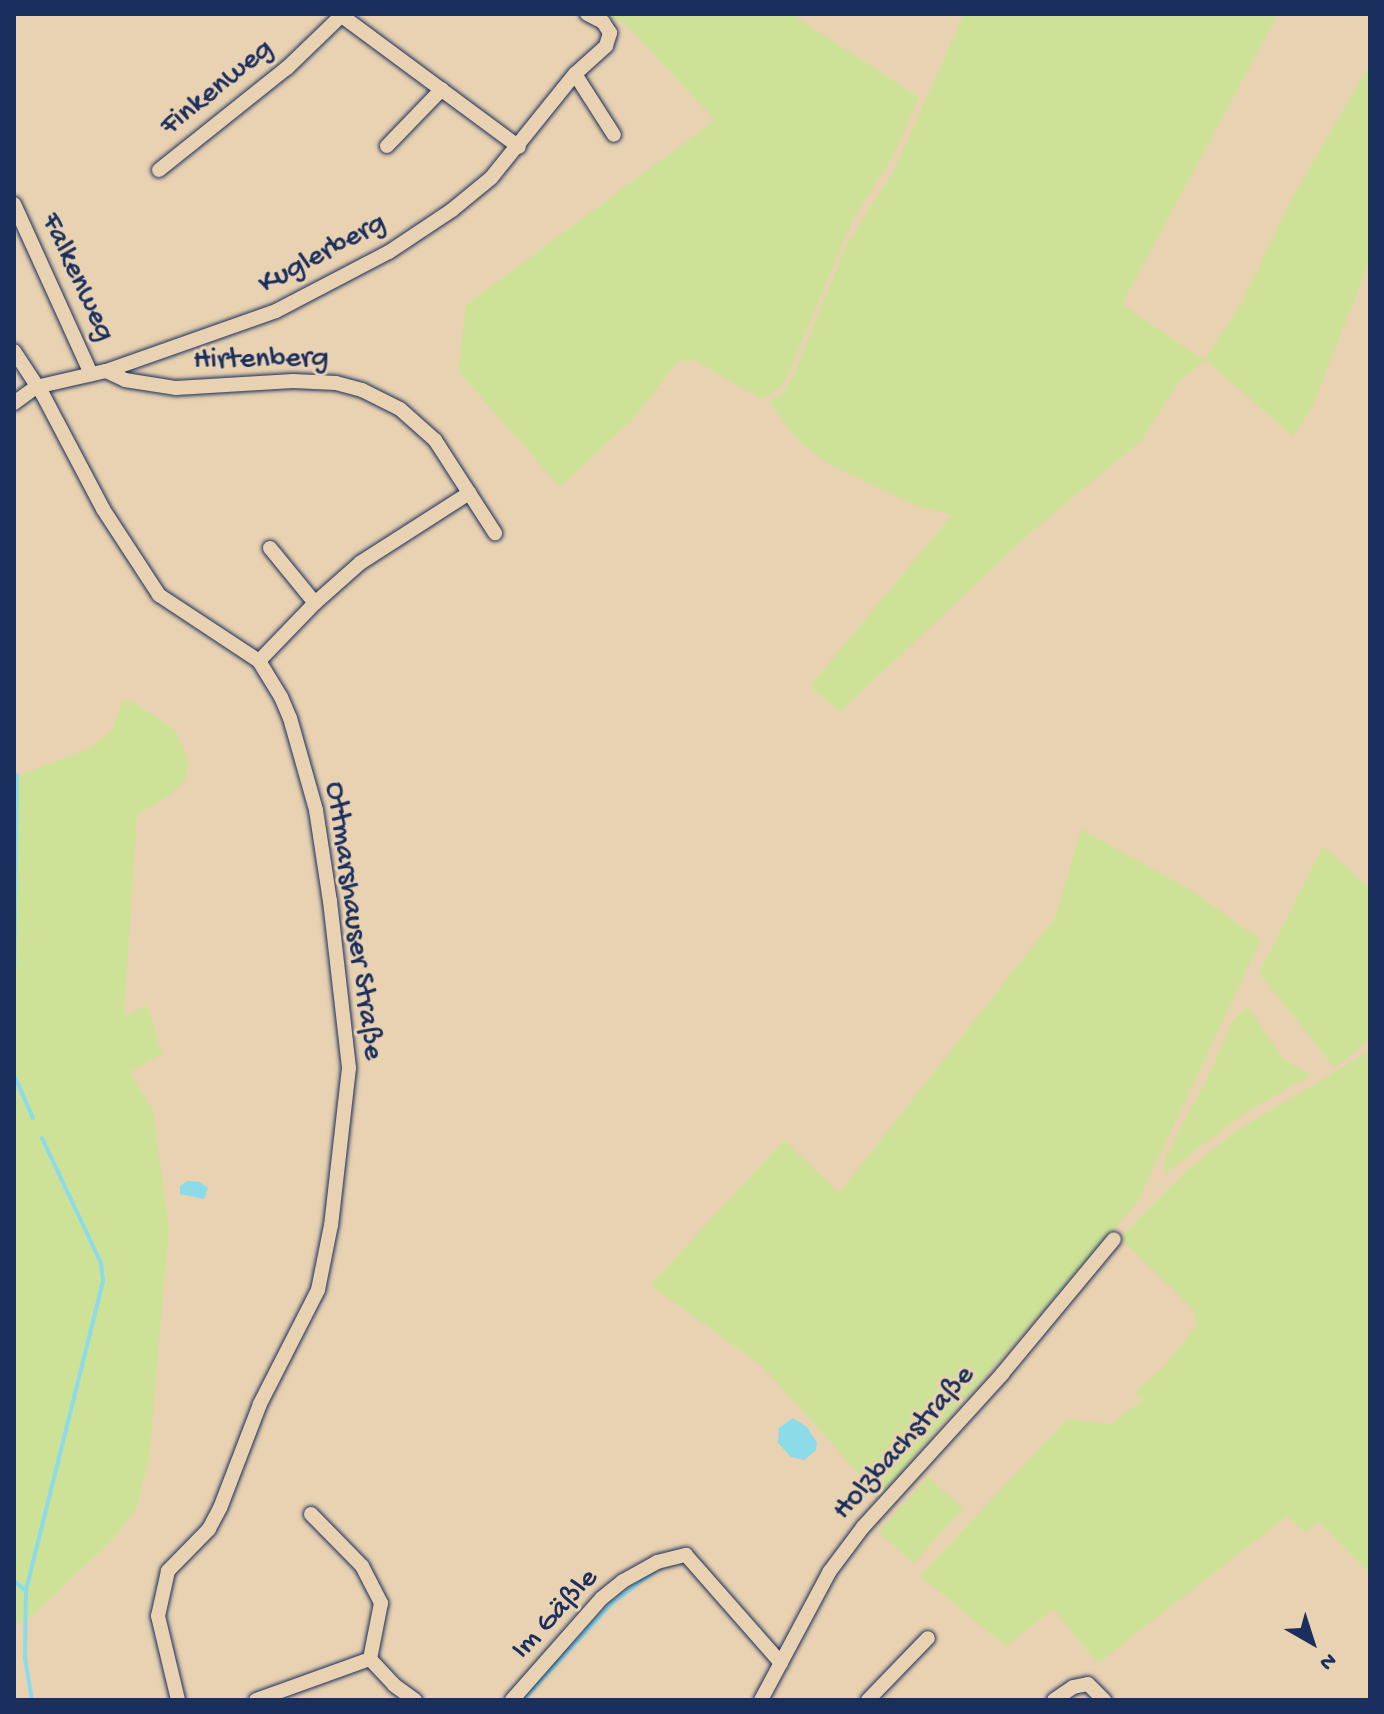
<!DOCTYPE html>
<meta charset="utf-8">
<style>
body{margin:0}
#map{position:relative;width:1384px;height:1714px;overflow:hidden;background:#e8d2b1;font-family:"Gochi Hand",sans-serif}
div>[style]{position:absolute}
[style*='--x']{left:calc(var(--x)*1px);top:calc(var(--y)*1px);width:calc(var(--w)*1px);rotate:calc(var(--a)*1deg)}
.green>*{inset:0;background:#cee297;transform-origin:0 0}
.water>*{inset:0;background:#8bdbe8}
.stream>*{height:4px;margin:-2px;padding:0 2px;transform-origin:2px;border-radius:2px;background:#8bdbe8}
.roads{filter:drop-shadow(0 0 2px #1b2f5e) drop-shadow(0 0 2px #1b2f5e)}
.street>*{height:14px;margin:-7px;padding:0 7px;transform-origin:7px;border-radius:7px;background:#e8d2b1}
span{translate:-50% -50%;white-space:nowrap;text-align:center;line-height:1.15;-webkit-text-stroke:6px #e8d2b1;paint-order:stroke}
.street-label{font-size:30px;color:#1b2f5e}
.frame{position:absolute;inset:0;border:16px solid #1b2f5e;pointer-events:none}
.north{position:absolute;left:1272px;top:1602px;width:80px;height:80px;-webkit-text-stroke:6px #e8d2b1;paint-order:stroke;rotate:141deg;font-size:22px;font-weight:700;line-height:32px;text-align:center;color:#1b2f5e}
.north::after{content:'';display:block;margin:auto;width:28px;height:36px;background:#1b2f5e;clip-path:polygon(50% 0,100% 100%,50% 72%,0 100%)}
</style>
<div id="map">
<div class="green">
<i style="clip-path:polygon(604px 14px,799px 14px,797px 18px,919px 97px,894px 154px,852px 222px,785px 381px,778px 390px,761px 399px,696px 361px,678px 361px,634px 418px,560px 487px,458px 371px,466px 305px,715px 120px,625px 24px)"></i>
<i style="clip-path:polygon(964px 14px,1278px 14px,1122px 304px,1204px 360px,1240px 305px,1292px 198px,1370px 64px,1370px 260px,1312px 407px,1293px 436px,1205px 360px,1179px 382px,1141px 441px,1031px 532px,840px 712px,810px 686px,952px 515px,919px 507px,829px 464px,801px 444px,769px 402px,783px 393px,792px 378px,847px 244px,894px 170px)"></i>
<i style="clip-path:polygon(123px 701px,135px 703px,175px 730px,188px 758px,186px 779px,169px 796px,137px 815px,124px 1017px,147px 1005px,162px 1054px,130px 1072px,153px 1110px,169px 1228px,149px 1460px,136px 1509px,113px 1539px,34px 1614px,14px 1627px,14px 777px,86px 750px,111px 732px)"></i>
<i style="clip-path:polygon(1081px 829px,1189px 889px,1261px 940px,1137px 1203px,879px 1496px,762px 1366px,650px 1285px,784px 1140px,839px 1193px,1055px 918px)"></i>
<i style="clip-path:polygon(1323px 846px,1370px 889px,1370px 1039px,1335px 1068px,1259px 973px)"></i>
<i style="clip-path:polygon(1248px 1006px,1283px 1059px,1311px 1075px,1246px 1112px,1166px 1173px,1163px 1162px,1212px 1069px,1232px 1021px)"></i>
<i style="clip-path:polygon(1370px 1051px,1370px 1574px,1319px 1522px,1305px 1532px,1287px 1516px,1098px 1663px,1053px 1609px,1006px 1646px,920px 1576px,1067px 1419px,1110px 1424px,1147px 1397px,1135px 1398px,1136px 1391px,1164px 1367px,1196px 1326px,1194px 1310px,1120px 1238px,1187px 1170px,1237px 1130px)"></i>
<i style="left:928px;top:1477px;width:47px;height:74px;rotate:42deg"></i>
</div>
<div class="water">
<i style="clip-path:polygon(187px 1181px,200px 1182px,208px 1188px,204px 1199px,180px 1194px,180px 1186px)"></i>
<i style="clip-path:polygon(793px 1418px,807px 1427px,817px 1443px,816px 1450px,804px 1460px,791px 1457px,778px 1443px,779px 1428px)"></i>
</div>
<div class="stream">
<i style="--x:14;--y:981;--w:206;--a:-89.2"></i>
<i style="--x:14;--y:1075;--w:47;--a:66.2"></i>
<i style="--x:14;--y:1581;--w:14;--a:39"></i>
<i style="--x:32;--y:1700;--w:43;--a:-99.5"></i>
<i style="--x:25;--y:1658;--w:68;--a:-89.2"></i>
<i style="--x:26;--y:1590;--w:318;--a:-76"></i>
<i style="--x:103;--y:1281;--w:18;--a:-96"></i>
<i style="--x:101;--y:1263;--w:138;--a:-115.3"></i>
<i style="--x:523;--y:1700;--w:130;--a:-47.5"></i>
<i style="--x:611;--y:1604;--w:55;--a:-36.9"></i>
</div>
<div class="roads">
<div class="street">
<i style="--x:342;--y:16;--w:220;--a:36.5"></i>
<i style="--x:575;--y:74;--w:72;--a:57.4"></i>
<i style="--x:387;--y:146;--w:79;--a:-46"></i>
<i style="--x:159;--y:170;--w:164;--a:-38.6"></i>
<i style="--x:287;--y:68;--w:78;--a:-44"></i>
<i style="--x:14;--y:204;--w:187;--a:65.6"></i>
<i style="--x:14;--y:351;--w:53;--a:56.6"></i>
<i style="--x:43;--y:395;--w:129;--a:62.2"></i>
<i style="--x:103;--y:509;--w:103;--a:56.9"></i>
<i style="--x:159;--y:595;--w:120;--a:33.4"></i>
<i style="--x:259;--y:661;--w:42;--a:58.6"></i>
<i style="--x:281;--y:697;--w:23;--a:67"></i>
<i style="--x:290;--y:718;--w:96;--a:74.2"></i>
<i style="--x:316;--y:810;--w:92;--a:81.3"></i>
<i style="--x:330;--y:901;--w:168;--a:83.5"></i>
<i style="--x:349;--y:1068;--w:158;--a:96.5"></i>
<i style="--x:331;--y:1225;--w:66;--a:101.3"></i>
<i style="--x:318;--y:1290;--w:128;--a:117"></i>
<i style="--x:260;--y:1404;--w:111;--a:111"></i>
<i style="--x:220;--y:1508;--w:24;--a:118"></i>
<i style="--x:209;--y:1529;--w:59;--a:134.3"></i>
<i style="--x:168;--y:1571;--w:46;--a:102.5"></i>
<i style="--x:158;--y:1616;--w:86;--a:76.6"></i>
<i style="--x:106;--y:371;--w:21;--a:25"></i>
<i style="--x:125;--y:380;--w:52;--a:8.9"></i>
<i style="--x:176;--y:388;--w:117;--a:-3.4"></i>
<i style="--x:293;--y:381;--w:43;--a:2.7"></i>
<i style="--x:336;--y:383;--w:27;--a:15"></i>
<i style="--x:362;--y:390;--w:42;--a:26.6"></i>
<i style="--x:400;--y:409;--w:47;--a:41.5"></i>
<i style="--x:435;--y:440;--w:111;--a:57.2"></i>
<i style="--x:14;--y:403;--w:27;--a:-36"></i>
<i style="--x:36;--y:387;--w:72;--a:-12.9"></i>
<i style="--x:106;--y:371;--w:180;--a:-19.4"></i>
<i style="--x:276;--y:311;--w:127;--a:-27.6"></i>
<i style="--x:389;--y:252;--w:76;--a:-33.7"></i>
<i style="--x:452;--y:210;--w:50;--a:-39.4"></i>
<i style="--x:491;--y:178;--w:134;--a:-51.1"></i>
<i style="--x:575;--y:74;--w:42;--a:-42.1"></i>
<i style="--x:606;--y:46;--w:14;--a:-73"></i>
<i style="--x:610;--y:33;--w:13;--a:-122"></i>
<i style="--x:603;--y:22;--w:18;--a:-153"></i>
<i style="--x:270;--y:548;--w:71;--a:50.7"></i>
<i style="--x:259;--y:661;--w:81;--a:-46"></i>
<i style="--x:315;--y:603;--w:60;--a:-41.6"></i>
<i style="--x:360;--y:563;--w:130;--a:-32.7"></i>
<i style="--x:311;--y:1514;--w:73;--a:45.6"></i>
<i style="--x:362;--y:1566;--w:42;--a:62.8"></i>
<i style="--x:381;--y:1603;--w:57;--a:101.1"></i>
<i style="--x:256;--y:1700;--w:121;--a:-19.8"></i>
<i style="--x:370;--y:1659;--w:35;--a:47"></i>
<i style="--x:394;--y:1685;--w:26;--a:36"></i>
<i style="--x:512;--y:1700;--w:136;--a:-48.6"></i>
<i style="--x:602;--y:1598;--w:27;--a:-39"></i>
<i style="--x:623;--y:1581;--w:39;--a:-29"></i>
<i style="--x:657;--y:1562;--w:30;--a:-14"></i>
<i style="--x:686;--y:1555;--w:144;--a:48.7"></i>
<i style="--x:761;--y:1700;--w:146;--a:-61.9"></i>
<i style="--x:830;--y:1571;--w:55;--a:-53.1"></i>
<i style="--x:863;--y:1527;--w:207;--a:-47.7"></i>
<i style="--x:1002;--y:1374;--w:175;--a:-50.3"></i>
<i style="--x:868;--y:1700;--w:86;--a:-45.9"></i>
<i style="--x:1054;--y:1700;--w:23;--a:-34"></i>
<i style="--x:1073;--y:1687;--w:15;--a:-11"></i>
<i style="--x:1088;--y:1684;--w:23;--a:45"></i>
</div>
</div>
<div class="street-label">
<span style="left:218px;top:89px;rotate:-39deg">Finkenweg</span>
<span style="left:323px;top:255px;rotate:-28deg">Kuglerberg</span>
<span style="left:76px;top:278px;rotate:65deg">Falkenweg</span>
<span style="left:261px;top:361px;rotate:-1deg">Hirtenberg</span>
<span style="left:352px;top:921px;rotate:82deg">Ottmarshauser Straße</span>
<span style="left:905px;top:1444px;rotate:-48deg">Holzbachstraße</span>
<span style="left:556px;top:1615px;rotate:-47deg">Im Gäßle</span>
</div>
<div class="frame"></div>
<div class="north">N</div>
</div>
